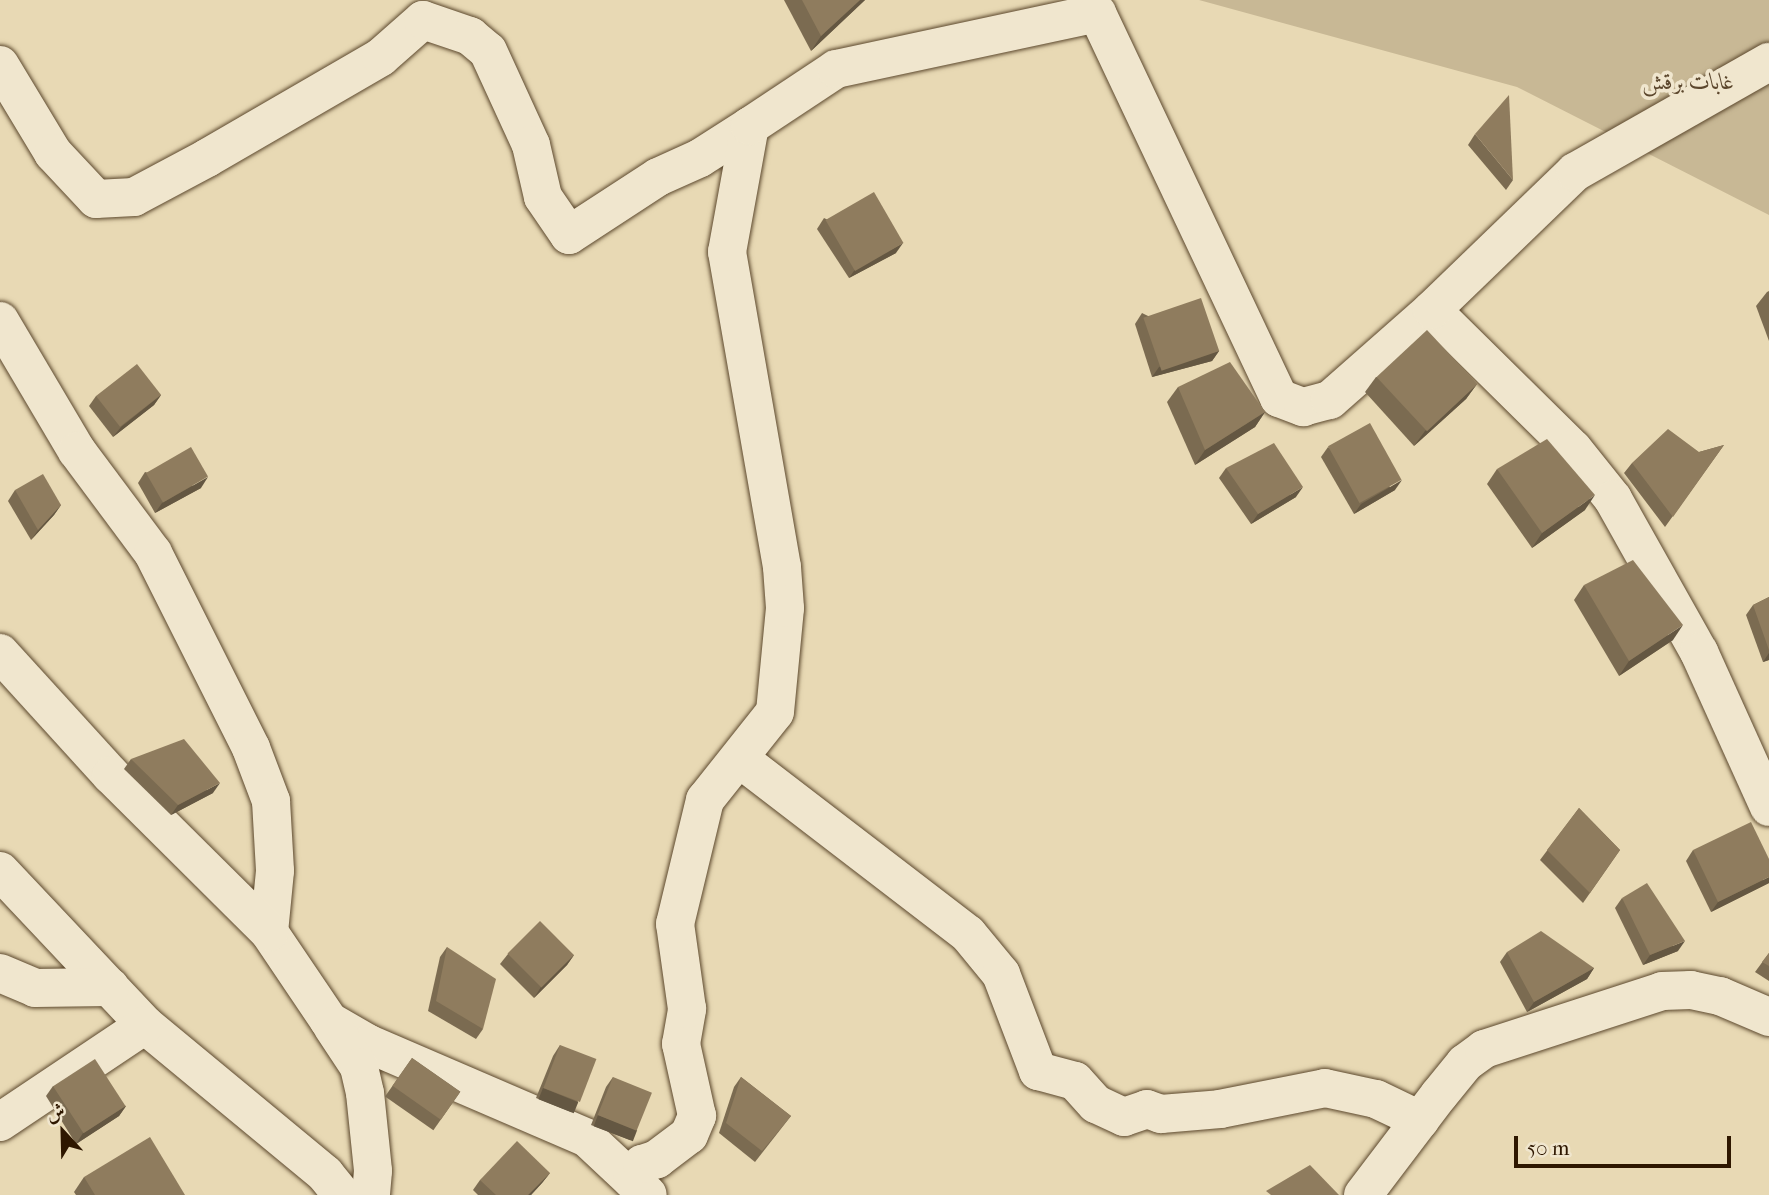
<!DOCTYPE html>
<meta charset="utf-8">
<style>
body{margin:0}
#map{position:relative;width:1769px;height:1195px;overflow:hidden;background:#e8d9b4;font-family:"IM FELL French Canon",Amiri,serif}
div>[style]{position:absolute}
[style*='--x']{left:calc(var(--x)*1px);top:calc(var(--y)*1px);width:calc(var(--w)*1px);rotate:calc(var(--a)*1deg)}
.green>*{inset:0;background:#c8b895}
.roads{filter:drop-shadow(0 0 2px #5c482d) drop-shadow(0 0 2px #5c482d)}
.minor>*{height:38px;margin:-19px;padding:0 19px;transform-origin:19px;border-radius:19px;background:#f0e6ce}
.wall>*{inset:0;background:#7b6b51;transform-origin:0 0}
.shaded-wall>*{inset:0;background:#645742;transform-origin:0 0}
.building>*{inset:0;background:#8f7c5e;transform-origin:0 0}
span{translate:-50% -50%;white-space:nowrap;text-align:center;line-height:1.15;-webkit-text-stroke:7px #f0e6ce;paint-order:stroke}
.park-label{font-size:23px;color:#5c472d;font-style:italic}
.north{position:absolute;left:28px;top:1097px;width:70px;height:70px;-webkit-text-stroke:5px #f0e6ce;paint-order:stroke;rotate:338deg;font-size:19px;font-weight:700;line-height:28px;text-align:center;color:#2e1700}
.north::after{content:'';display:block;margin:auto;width:24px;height:32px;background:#2e1700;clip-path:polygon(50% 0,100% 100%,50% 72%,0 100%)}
.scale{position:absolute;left:1514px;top:1136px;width:217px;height:32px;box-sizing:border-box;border:4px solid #2e1700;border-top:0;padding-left:9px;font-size:21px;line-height:24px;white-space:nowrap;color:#2e1700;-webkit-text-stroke:5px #f0e6ce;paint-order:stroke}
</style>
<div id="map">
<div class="green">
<i style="clip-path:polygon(1199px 0,1769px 0,1769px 215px,1517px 87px)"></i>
</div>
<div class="roads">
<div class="minor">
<i style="--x:0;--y:65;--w:103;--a:58.9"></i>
<i style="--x:53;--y:153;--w:63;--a:46.9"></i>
<i style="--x:96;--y:199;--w:38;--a:-3"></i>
<i style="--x:134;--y:197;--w:83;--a:-28.1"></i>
<i style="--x:207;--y:158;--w:201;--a:-30.1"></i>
<i style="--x:381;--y:57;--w:56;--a:-41.4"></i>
<i style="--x:423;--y:20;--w:50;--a:18.8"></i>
<i style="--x:470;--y:36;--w:23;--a:40"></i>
<i style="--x:488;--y:51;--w:103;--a:65.4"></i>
<i style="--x:531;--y:145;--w:53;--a:77"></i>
<i style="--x:543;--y:197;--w:46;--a:55.6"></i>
<i style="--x:569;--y:235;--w:106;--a:-33.1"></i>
<i style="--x:658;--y:177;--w:46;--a:-24.3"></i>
<i style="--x:700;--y:158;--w:59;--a:-32.6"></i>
<i style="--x:1432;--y:310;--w:198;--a:44.6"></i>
<i style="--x:1573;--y:449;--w:64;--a:51.3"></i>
<i style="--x:1613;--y:499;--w:176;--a:60.7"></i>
<i style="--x:1699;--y:652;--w:170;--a:65.7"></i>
<i style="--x:0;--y:321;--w:151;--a:59.4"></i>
<i style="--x:77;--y:451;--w:127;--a:53.3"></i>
<i style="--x:153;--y:553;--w:218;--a:63.3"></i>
<i style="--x:251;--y:748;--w:57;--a:69.3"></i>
<i style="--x:271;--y:801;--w:70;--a:86.7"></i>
<i style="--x:275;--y:871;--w:61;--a:95.6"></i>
<i style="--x:269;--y:932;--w:107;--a:56"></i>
<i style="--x:329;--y:1021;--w:46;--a:29.9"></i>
<i style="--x:369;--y:1044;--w:237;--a:23.3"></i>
<i style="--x:587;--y:1138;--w:83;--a:43.1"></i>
<i style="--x:0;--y:653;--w:165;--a:47.7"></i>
<i style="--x:111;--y:775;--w:223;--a:44.8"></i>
<i style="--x:740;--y:759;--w:287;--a:37.5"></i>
<i style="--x:968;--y:934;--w:52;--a:50.5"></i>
<i style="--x:1001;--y:974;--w:104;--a:69.1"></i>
<i style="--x:1038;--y:1071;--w:38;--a:15"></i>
<i style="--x:1075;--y:1081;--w:31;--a:48"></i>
<i style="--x:1096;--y:1104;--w:31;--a:25"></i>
<i style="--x:1124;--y:1117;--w:24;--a:-19"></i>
<i style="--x:1147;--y:1109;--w:15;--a:20"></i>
<i style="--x:1161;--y:1114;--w:59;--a:-4.8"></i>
<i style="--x:1220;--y:1109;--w:107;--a:-11.3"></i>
<i style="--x:1325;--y:1088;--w:52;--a:12.2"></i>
<i style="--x:1376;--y:1099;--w:49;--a:25.5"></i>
<i style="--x:0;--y:871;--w:212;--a:46.7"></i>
<i style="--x:145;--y:1025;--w:234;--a:39.6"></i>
<i style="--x:325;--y:1174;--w:27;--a:51"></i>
<i style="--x:0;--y:973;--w:38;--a:23"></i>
<i style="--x:35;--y:988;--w:75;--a:-0.8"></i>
<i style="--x:332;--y:1026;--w:49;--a:56.6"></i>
<i style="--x:359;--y:1067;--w:27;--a:77"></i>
<i style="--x:365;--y:1093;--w:78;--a:84.1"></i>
<i style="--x:373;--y:1171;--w:24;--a:95"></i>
<i style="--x:0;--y:1122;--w:174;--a:-33.8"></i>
<i style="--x:632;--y:1180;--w:19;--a:-58"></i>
<i style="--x:642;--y:1164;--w:16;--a:-18"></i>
<i style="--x:657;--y:1159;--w:40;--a:-37"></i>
<i style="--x:689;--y:1135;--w:21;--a:-67"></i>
<i style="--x:697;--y:1116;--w:74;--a:-102.5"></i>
<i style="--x:681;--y:1044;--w:36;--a:-80"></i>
<i style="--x:687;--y:1009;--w:86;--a:-98"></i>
<i style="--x:675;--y:924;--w:128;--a:-76.4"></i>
<i style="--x:705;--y:800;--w:112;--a:-51.5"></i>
<i style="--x:775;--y:712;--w:104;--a:-84.5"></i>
<i style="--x:785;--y:608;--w:41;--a:-94.2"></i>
<i style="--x:782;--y:567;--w:320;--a:-99.9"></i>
<i style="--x:727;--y:252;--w:128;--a:-79.7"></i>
<i style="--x:750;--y:126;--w:103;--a:-33.5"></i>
<i style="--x:836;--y:69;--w:267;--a:-12.1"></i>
<i style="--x:1097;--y:13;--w:426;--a:64.7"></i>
<i style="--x:1279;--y:398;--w:26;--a:21"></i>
<i style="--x:1303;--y:407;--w:28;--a:-15"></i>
<i style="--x:1330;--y:400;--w:136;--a:-41.4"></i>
<i style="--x:1432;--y:310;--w:199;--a:-44"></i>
<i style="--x:1575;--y:172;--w:223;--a:-29.6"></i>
<i style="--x:1363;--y:1195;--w:126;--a:-52.8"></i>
<i style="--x:1439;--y:1095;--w:41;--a:-50.9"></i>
<i style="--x:1465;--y:1063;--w:24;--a:-36"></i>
<i style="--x:1484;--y:1049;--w:187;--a:-18"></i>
<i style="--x:1662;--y:991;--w:29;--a:-2"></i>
<i style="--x:1691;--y:990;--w:30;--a:12"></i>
<i style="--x:1720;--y:996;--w:53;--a:23.2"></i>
</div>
</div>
<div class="wall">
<i style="clip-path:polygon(784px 0,865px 0,811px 51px)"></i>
<i style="clip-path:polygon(1475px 134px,1513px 180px,1506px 190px,1468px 145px)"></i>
<i style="clip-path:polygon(824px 218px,896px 253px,849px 278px,817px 229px)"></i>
<i style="clip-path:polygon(1769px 291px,1769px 341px,1756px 306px,1767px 292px)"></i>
<i style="clip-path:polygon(1142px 313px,1219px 351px,1212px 361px,1152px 377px,1135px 324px)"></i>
<i style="clip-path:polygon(1376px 377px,1477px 384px,1466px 399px,1414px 446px,1365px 392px)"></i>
<i style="clip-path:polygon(1178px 387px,1265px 412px,1255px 427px,1195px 465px,1167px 402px)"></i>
<i style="clip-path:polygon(161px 395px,154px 405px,113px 437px,89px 406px,96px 396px)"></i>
<i style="clip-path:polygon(1724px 445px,1665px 527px,1624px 473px,1632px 463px,1699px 452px)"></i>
<i style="clip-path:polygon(1328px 447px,1395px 490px,1354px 514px,1321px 457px)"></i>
<i style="clip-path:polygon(1226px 468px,1296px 497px,1251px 524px,1219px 478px)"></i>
<i style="clip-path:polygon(1497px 469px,1585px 510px,1532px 548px,1487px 484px)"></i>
<i style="clip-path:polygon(145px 472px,201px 488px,155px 513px,138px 483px)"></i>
<i style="clip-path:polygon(15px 490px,61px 505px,54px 515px,31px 540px,8px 501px)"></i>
<i style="clip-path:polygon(1584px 585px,1673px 640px,1619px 676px,1574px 600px)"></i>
<i style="clip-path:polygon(1769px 597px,1769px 660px,1763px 662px,1746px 615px,1753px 605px)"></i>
<i style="clip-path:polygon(131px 759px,213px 793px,171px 815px,124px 769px)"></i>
<i style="clip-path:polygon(1579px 808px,1620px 850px,1583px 903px,1540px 860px)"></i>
<i style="clip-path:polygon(1693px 850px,1769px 883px,1711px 912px,1686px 861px)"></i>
<i style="clip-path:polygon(1622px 898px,1678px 951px,1643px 965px,1615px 908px)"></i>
<i style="clip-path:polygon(447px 947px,483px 1029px,476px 1039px,428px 1011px,440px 957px)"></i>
<i style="clip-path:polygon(1507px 952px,1594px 968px,1587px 979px,1527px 1012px,1500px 962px)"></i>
<i style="clip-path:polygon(1769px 953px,1769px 981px,1755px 972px)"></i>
<i style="clip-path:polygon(508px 954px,574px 955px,567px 965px,534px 998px,500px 964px)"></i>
<i style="clip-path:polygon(560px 1045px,578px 1102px,571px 1112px,536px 1098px,553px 1056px)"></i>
<i style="left:412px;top:1058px;width:59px;height:47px;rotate:35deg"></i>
<i style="clip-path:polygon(613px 1077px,630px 1140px,591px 1125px,606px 1087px)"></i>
<i style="clip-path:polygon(741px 1077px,791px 1116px,755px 1162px,719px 1133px,734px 1087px)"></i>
<i style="clip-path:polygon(53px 1086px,126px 1106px,119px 1116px,76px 1144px,46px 1096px)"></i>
<i style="clip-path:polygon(550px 1173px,542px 1183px,531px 1195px,478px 1195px,473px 1190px,480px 1180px)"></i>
<i style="clip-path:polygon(84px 1177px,185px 1195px,76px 1195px,74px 1192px)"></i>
</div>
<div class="shaded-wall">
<i style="clip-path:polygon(860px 0,865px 0,811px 51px,821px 36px)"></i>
<i style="clip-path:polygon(903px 243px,896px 253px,849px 278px,856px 268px)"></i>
<i style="clip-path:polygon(1219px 351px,1212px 361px,1152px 377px,1159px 367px)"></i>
<i style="clip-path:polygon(1477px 384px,1466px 399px,1414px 446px,1425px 431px)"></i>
<i style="clip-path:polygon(161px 395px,154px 405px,113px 437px,121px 427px)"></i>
<i style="clip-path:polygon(1265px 412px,1255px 427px,1195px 465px,1205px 450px)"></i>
<i style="clip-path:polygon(208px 477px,201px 488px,155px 513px,162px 503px)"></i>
<i style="clip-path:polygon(1402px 480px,1395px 490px,1354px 514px,1361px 504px)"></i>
<i style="clip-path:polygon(1303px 487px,1296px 497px,1251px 524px,1258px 514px)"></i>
<i style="clip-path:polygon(1595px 495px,1585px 510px,1532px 548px,1542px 533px)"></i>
<i style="clip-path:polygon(61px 505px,54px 515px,31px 540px,38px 530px)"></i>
<i style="clip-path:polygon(1683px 625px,1673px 640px,1619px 676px,1629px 661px)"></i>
<i style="clip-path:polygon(1769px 653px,1769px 660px,1763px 662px)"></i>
<i style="clip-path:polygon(220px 783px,213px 793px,171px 815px,178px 805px)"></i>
<i style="clip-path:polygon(1769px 877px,1769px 883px,1711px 912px,1718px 902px)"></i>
<i style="clip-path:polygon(1685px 941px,1678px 951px,1643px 965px,1650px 955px)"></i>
<i style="clip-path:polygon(574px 955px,567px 965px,534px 998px,541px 987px)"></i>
<i style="clip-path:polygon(1594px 968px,1587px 979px,1527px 1012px,1534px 1002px)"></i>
<i style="left:543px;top:1088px;width:38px;height:12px;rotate:22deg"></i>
<i style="clip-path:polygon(126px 1106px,119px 1116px,76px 1144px,83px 1133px)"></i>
<i style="left:598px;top:1115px;width:42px;height:12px;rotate:21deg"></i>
<i style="clip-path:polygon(550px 1173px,542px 1183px,531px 1195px,528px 1195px)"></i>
</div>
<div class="building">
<i style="clip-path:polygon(802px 0,860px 0,821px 36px)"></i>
<i style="clip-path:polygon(1509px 95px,1513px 180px,1475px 134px)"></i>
<i style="left:874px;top:192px;width:59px;height:56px;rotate:60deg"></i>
<i style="left:1201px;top:298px;width:56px;height:61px;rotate:71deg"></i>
<i style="left:1427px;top:330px;width:74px;height:69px;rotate:47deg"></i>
<i style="clip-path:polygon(1230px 362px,1265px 412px,1205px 450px,1178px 387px)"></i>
<i style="left:137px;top:364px;width:39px;height:52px;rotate:52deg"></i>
<i style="left:1370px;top:423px;width:65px;height:48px;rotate:61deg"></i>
<i style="clip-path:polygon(1668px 429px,1699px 452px,1724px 445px,1673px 517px,1632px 463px)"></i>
<i style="clip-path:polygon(1547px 439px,1595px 495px,1542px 533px,1497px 469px)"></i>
<i style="clip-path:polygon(1274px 443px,1303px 487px,1258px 514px,1226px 468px)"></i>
<i style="left:191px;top:447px;width:34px;height:52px;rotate:60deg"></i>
<i style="clip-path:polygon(43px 474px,61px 505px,38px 530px,15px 490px)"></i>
<i style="clip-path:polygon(1633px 560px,1683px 625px,1629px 661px,1584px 585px)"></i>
<i style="clip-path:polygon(1769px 597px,1769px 650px,1753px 605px)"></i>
<i style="clip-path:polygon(184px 739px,220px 783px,178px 805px,131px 759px)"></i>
<i style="clip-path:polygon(1579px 808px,1620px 850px,1590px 893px,1547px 850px)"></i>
<i style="clip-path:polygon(1751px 822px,1769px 859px,1769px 877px,1718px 902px,1693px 850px)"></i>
<i style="clip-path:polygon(1647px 883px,1685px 941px,1650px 955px,1622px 898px)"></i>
<i style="left:540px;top:921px;width:48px;height:46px;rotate:45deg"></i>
<i style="clip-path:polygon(1541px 931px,1594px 968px,1534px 1002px,1507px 952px)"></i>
<i style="clip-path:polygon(447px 947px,496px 979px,483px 1029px,436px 1001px)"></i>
<i style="clip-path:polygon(1769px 953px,1769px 966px,1762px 962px)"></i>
<i style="left:560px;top:1045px;width:39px;height:46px;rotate:21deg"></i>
<i style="left:412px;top:1058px;width:59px;height:34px;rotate:35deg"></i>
<i style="left:95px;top:1059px;width:56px;height:50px;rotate:57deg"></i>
<i style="left:613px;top:1077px;width:42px;height:41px;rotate:22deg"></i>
<i style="clip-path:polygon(741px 1077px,791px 1116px,762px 1151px,726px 1123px)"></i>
<i style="clip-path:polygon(150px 1137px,185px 1195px,95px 1195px,84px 1177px)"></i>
<i style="clip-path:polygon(517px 1141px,550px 1173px,528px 1195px,496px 1195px,480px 1180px)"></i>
<i style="clip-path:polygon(1310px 1165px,1339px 1195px,1271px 1195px,1266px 1191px)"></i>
</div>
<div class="park-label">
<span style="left:1688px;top:82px">غابات برقش</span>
</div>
<div class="north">ش</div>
<div class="scale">50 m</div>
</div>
